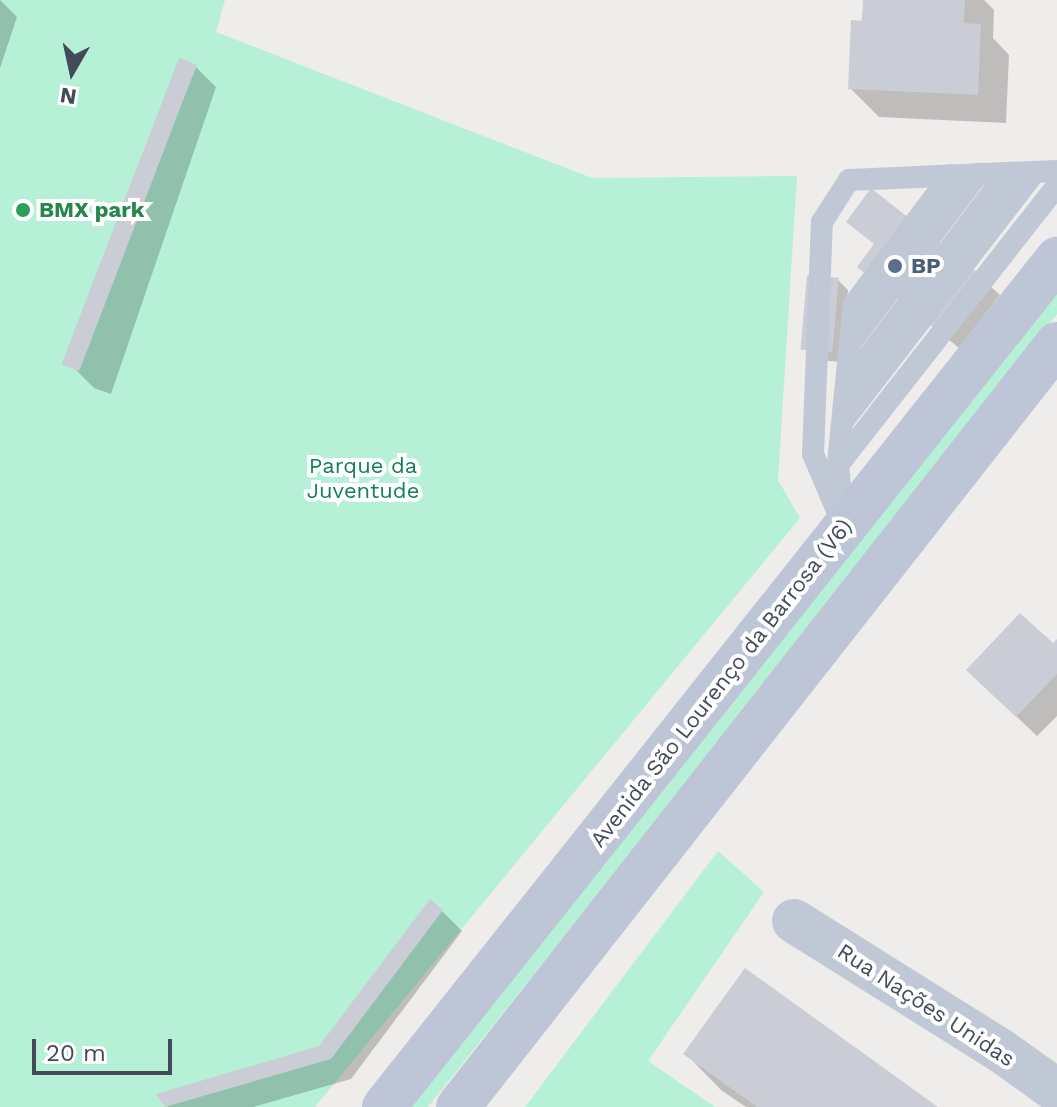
<!DOCTYPE html>
<meta charset="utf-8">
<style>
body{margin:0}
#map{position:relative;width:1057px;height:1107px;overflow:hidden;background:#efecec;font-family:"Work Sans",sans-serif}
div>[style]{position:absolute}
[style*='--x']{left:calc(var(--x)*1px);top:calc(var(--y)*1px);width:calc(var(--w)*1px);rotate:calc(var(--a)*1deg)}
.green>*{inset:0;background:#b6f1d7}
.shadow>*{inset:0;background:#0003}
.building>*{inset:0;background:#cacdd5;transform-origin:0 0}
.lane>*{height:22px;margin:-11px;padding:0 11px;transform-origin:11px;border-radius:11px;background:#c1c8d5}
.street>*{height:44px;margin:-22px;padding:0 22px;transform-origin:22px;border-radius:22px;background:#c1c8d5}
.secondary>*{height:44px;margin:-22px;padding:0 22px;transform-origin:22px;border-radius:22px;background:#bdc5d7}
.dots>*{width:22px;height:22px;translate:-50% -50%;box-sizing:border-box;border:4px solid #fff;border-radius:50%}
span{translate:-50% -50%;white-space:nowrap;text-align:center;line-height:1.15;-webkit-text-stroke:8px #fff;paint-order:stroke}
.leisure-label{font-size:22px;color:#27864d;font-weight:700}
.left{translate:0 -50%;text-align:left}
.service-label{font-size:22px;color:#4e5e75;font-weight:700}
.park-label{font-size:22px;color:#117f5b}
.street-label{font-size:22px;color:#434b5a}
.north{position:absolute;left:32px;top:32px;width:80px;height:80px;-webkit-text-stroke:6px #fff;paint-order:stroke;rotate:189deg;font-size:22px;font-weight:700;line-height:32px;text-align:center;color:#434b5a}
.north::after{content:'';display:block;margin:auto;width:28px;height:36px;background:#434b5a;clip-path:polygon(50% 0,100% 100%,50% 72%,0 100%)}
.scale{position:absolute;left:32px;top:1039px;width:140px;height:36px;box-sizing:border-box;border:4px solid #434b5a;border-top:0;padding-left:10px;font-size:24px;line-height:28px;white-space:nowrap;color:#434b5a;-webkit-text-stroke:6px #fff;paint-order:stroke}
</style>
<div id="map">
<div class="green">
<i style="clip-path:polygon(0 0,225px 0,216px 32px,592px 178px,797px 176px,778px 480px,800px 518px,315px 1107px,0 1107px)"></i>
<i style="clip-path:polygon(1057px 294px,1057px 314px,989px 404px,428px 1107px,411px 1107px)"></i>
<i style="clip-path:polygon(718px 851px,764px 892px,648px 1061px,715px 1107px,525px 1107px)"></i>
</div>
<div class="shadow">
<i style="clip-path:polygon(0 0,17px 17px,0 68px)"></i>
<i style="clip-path:polygon(865px 0,984px 0,994px 10px,993px 38px,1009px 55px,1006px 123px,879px 117px,850px 88px)"></i>
<i style="clip-path:polygon(196px 67px,216px 87px,111px 394px,94px 388px,74px 368px)"></i>
<i style="clip-path:polygon(876px 245px,990px 286px,1000px 295px,959px 348px,870px 276px)"></i>
<i style="clip-path:polygon(838px 280px,848px 290px,843px 362px,815px 360px)"></i>
<i style="clip-path:polygon(1057px 642px,1057px 716px,1037px 736px,989px 690px)"></i>
<i style="clip-path:polygon(442px 911px,462px 931px,351px 1079px,253px 1107px,168px 1107px,159px 1095px,321px 1048px)"></i>
<i style="clip-path:polygon(686px 1054px,935px 1107px,746px 1107px,721px 1090px)"></i>
</div>
<div class="building">
<i style="clip-path:polygon(863px 0,965px 0,964px 23px,981px 24px,978px 95px,848px 89px,851px 20px,862px 21px)"></i>
<i style="left:179px;top:58px;width:19px;height:328px;rotate:21deg"></i>
<i style="clip-path:polygon(871px 188px,992px 284px,948px 339px,857px 267px,874px 244px,846px 222px)"></i>
<i style="left:807px;top:275px;width:32px;height:75px;rotate:5deg"></i>
<i style="clip-path:polygon(1020px 613px,1053px 643px,1057px 639px,1057px 674px,1016px 717px,966px 670px)"></i>
<i style="clip-path:polygon(430px 899px,443px 910px,331px 1059px,165px 1107px,156px 1094px,319px 1046px)"></i>
<i style="clip-path:polygon(745px 968px,938px 1107px,757px 1107px,683px 1054px)"></i>
</div>
<div class="lane">
<i style="--x:851;--y:342;--w:211;--a:-52.9"></i>
<i style="--x:846;--y:386;--w:267;--a:-52.9"></i>
<i style="--x:843;--y:421;--w:314;--a:-52.4"></i>
<i style="--x:838;--y:463;--w:160;--a:-84.3"></i>
<i style="--x:854;--y:304;--w:161;--a:-53.1"></i>
<i style="--x:842;--y:505;--w:40;--a:-95.7"></i>
<i style="--x:838;--y:465;--w:355;--a:-51.9"></i>
<i style="--x:844;--y:527;--w:79;--a:-113"></i>
<i style="--x:813;--y:454;--w:232;--a:-87.8"></i>
<i style="--x:822;--y:222;--w:50;--a:-57.3"></i>
<i style="--x:849;--y:180;--w:208;--a:-2.5"></i>
</div>
<div class="street">
<i style="--x:794;--y:921;--w:243;--a:32.1"></i>
<i style="--x:1000;--y:1050;--w:70;--a:35.7"></i>
</div>
<div class="secondary">
<i style="--x:384;--y:1107;--w:1083;--a:-51.56"></i>
<i style="--x:458;--y:1107;--w:970;--a:-51.87"></i>
</div>
<div class="dots">
<i style="left:23px;top:210px;background:#2e9e5b"></i>
<i style="left:895px;top:266px;background:#5c6f8a"></i>
</div>
<div class="leisure-label">
<span class="left" style="left:39px;top:210px">BMX park</span>
</div>
<div class="service-label">
<span class="left" style="left:911px;top:266px">BP</span>
</div>
<div class="park-label">
<span style="left:363px;top:478px">Parque da<br>Juventude</span>
</div>
<div class="street-label">
<span style="left:721px;top:683px;rotate:-52deg">Avenida São Lourenço da Barrosa (V6)</span>
<span style="left:926px;top:1005px;rotate:33deg">Rua Nações Unidas</span>
</div>
<div class="north">N</div>
<div class="scale">20 m</div>
</div>
